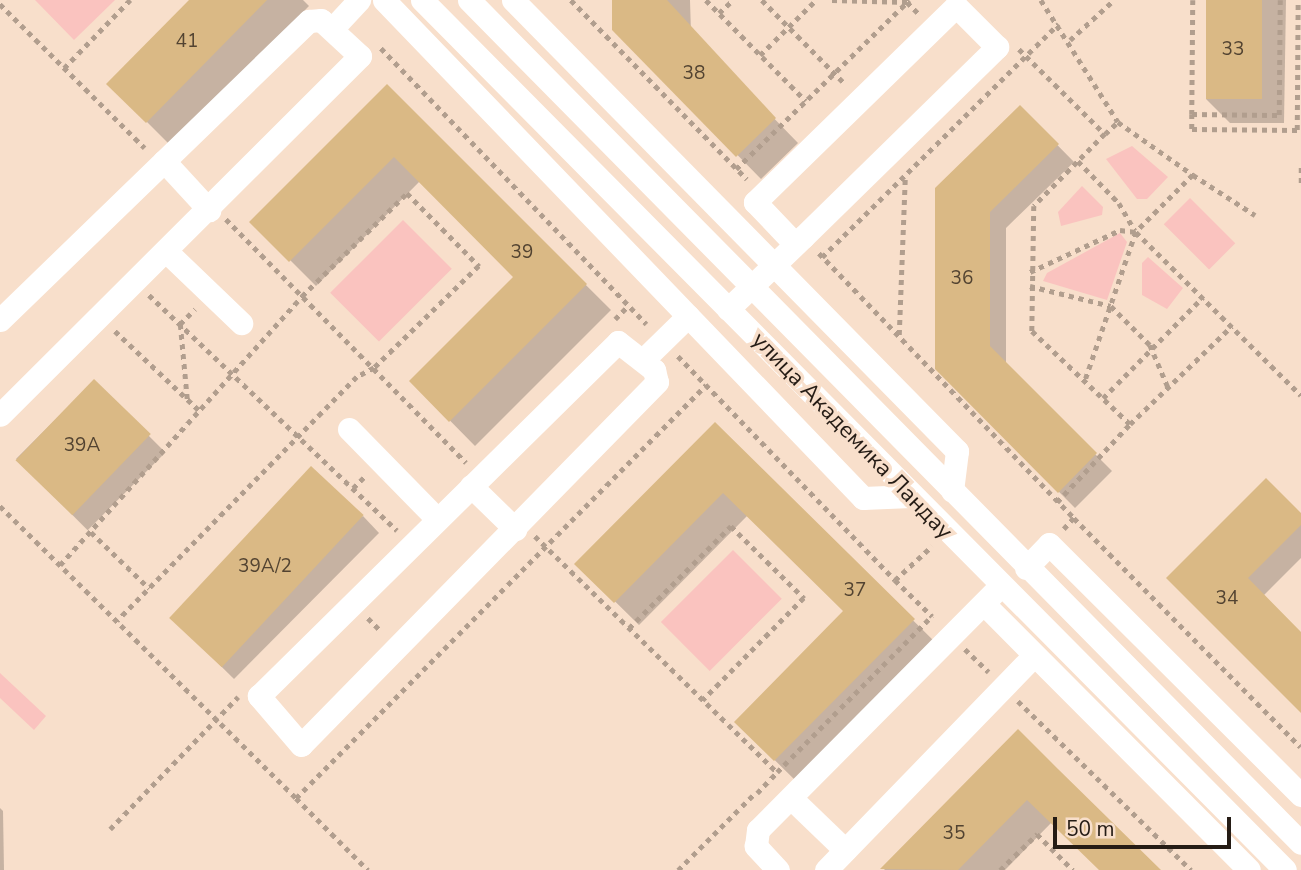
<!DOCTYPE html>
<meta charset="utf-8">
<style>
body{margin:0}
#map{position:relative;width:1301px;height:870px;overflow:hidden;background:#f8dfcb;font-family:"Nunito Sans",sans-serif}
div>[style]{position:absolute}
[style*='--x']{left:calc(var(--x)*1px);top:calc(var(--y)*1px);width:calc(var(--w)*1px);rotate:calc(var(--a)*1deg)}
.green>*{inset:0;background:#fac3bf;transform-origin:0 0}
.shadow>*{inset:0;background:#0003;transform-origin:0 0}
.building>*{inset:0;background:#dab985;transform-origin:0 0}
.path>*{height:4.5px;margin-top:-2.25px;transform-origin:0;background:repeating-linear-gradient(90deg,#b19e8e 0 5px,transparent 0 10px)}
.minor>*{height:23px;margin:-11.5px;padding:0 11.5px;transform-origin:11.5px;border-radius:11.5px;background:#fff}
span{translate:-50% -50%;white-space:nowrap;text-align:center;line-height:1.15;-webkit-text-stroke:7px #f8dfcb;paint-order:stroke}
.number-label{font-size:19px;color:#524331}
.number-label span{-webkit-text-stroke-width:0}
.street-label{font-size:23px;color:#251c15}
.scale{position:absolute;left:1053px;top:817px;width:178px;height:32px;box-sizing:border-box;border:4px solid #251c15;border-top:0;padding-left:9px;font-size:21px;line-height:24px;white-space:nowrap;color:#251c15;-webkit-text-stroke:5px #f8dfcb;paint-order:stroke}
</style>
<div id="map">
<div class="green">
<i style="clip-path:polygon(35px 0,115px 0,74px 40px)"></i>
<i style="clip-path:polygon(1132px 146px,1168px 177px,1147px 199px,1137px 199px,1106px 159px)"></i>
<i style="clip-path:polygon(1082px 186px,1103px 207px,1102px 215px,1061px 226px,1058px 212px)"></i>
<i style="left:1190px;top:198px;width:64px;height:37px;rotate:45deg"></i>
<i style="left:403px;top:220px;width:69px;height:103px;rotate:45deg"></i>
<i style="clip-path:polygon(1120px 233px,1127px 242px,1107px 300px,1043px 281px,1047px 273px)"></i>
<i style="clip-path:polygon(1148px 257px,1183px 288px,1167px 309px,1142px 295px,1142px 263px)"></i>
<i style="left:733px;top:550px;width:69px;height:102px;rotate:45deg"></i>
<i style="clip-path:polygon(0 673px,46px 716px,34px 730px,0 698px)"></i>
</div>
<div class="shadow">
<i style="clip-path:polygon(192px 0,303px 0,309px 6px,171px 146px,109px 84px)"></i>
<i style="clip-path:polygon(613px 0,690px 0,691px 33px,798px 143px,761px 179px,614px 29px)"></i>
<i style="clip-path:polygon(1208px 0,1286px 0,1284px 123px,1230px 123px,1206px 99px)"></i>
<i style="clip-path:polygon(387px 87px,611px 310px,475px 446px,411px 381px,516px 277px,420px 181px,316px 286px,252px 222px)"></i>
<i style="clip-path:polygon(1020px 107px,1074px 162px,1006px 228px,1006px 365px,1112px 471px,1075px 508px,936px 368px)"></i>
<i style="left:94px;top:381px;width:101px;height:110px;rotate:45deg"></i>
<i style="clip-path:polygon(715px 425px,937px 644px,799px 784px,736px 722px,846px 612px,748px 515px,639px 625px,577px 564px)"></i>
<i style="clip-path:polygon(363px 516px,379px 533px,234px 679px,172px 618px)"></i>
<i style="clip-path:polygon(1301px 516px,1301px 558px,1263px 596px,1301px 635px,1301px 711px,1168px 578px)"></i>
<i style="clip-path:polygon(1018px 732px,1159px 870px,1101px 870px,1052px 822px,1005px 870px,884px 870px)"></i>
<i style="clip-path:polygon(0 808px,3px 811px,4px 870px,0 870px)"></i>
</div>
<div class="building">
<i style="clip-path:polygon(189px 0,267px 0,146px 123px,106px 84px)"></i>
<i style="clip-path:polygon(612px 0,667px 0,776px 118px,736px 157px,612px 30px)"></i>
<i style="left:1206px;top:0;width:56px;height:99px"></i>
<i style="clip-path:polygon(387px 84px,587px 284px,449px 422px,409px 381px,513px 277px,394px 157px,289px 262px,249px 222px)"></i>
<i style="clip-path:polygon(1020px 105px,1059px 144px,990px 212px,990px 346px,1097px 453px,1058px 493px,935px 369px,935px 188px)"></i>
<i style="left:94px;top:379px;width:79px;height:113px;rotate:44deg"></i>
<i style="clip-path:polygon(715px 422px,915px 619px,774px 761px,734px 722px,843px 611px,723px 493px,614px 603px,574px 564px)"></i>
<i style="left:311px;top:466px;width:72px;height:208px;rotate:43deg"></i>
<i style="clip-path:polygon(1266px 478px,1301px 513px,1301px 525px,1248px 578px,1301px 632px,1301px 713px,1166px 578px)"></i>
<i style="clip-path:polygon(1018px 729px,1058px 769px,1161px 870px,1099px 870px,1027px 800px,958px 870px,880px 869px)"></i>
</div>
<div class="path">
<i style="--x:571;--y:0;--w:251;--a:45.5"></i>
<i style="--x:706;--y:0;--w:142;--a:45.3"></i>
<i style="--x:762;--y:0;--w:118;--a:45.3"></i>
<i style="--x:832;--y:0;--w:75;--a:1.5"></i>
<i style="--x:907;--y:2;--w:16;--a:45"></i>
<i style="--x:1041;--y:0;--w:144;--a:57.7"></i>
<i style="--x:1193;--y:0;--w:114;--a:90.5"></i>
<i style="--x:1192;--y:114;--w:87;--a:0.7"></i>
<i style="--x:1279;--y:115;--w:115;--a:-89.5"></i>
<i style="--x:0;--y:4;--w:204;--a:44.8"></i>
<i style="--x:719;--y:13;--w:19;--a:-43"></i>
<i style="--x:1070;--y:40;--w:59;--a:-42.3"></i>
<i style="--x:381;--y:48;--w:383;--a:46.1"></i>
<i style="--x:1019;--y:49;--w:121;--a:44.7"></i>
<i style="--x:1105;--y:134;--w:18;--a:-43"></i>
<i style="--x:1118;--y:122;--w:92;--a:35.2"></i>
<i style="--x:1193;--y:175;--w:81;--a:135"></i>
<i style="--x:1136;--y:232;--w:232;--a:44.7"></i>
<i style="--x:760;--y:55;--w:78;--a:-44.5"></i>
<i style="--x:64;--y:68;--w:95;--a:-45.9"></i>
<i style="--x:1192;--y:114;--w:15;--a:90"></i>
<i style="--x:1192;--y:129;--w:105;--a:0.5"></i>
<i style="--x:1297;--y:130;--w:130;--a:-89.6"></i>
<i style="--x:1105;--y:134;--w:101;--a:134.6"></i>
<i style="--x:1034;--y:206;--w:125;--a:90.9"></i>
<i style="--x:1032;--y:331;--w:135;--a:43.5"></i>
<i style="--x:1130;--y:424;--w:141;--a:-43.9"></i>
<i style="--x:1078;--y:161;--w:59;--a:45.7"></i>
<i style="--x:1119;--y:203;--w:32;--a:60"></i>
<i style="--x:736;--y:169;--w:242;--a:-44.3"></i>
<i style="--x:1193;--y:175;--w:74;--a:32.8"></i>
<i style="--x:1301;--y:183;--w:18;--a:-90"></i>
<i style="--x:226;--y:219;--w:342;--a:45.4"></i>
<i style="--x:819;--y:253;--w:368;--a:46.1"></i>
<i style="--x:1074;--y:518;--w:15;--a:132"></i>
<i style="--x:822;--y:257;--w:332;--a:-44.6"></i>
<i style="--x:1030;--y:272;--w:99;--a:-25"></i>
<i style="--x:1120;--y:230;--w:16;--a:7"></i>
<i style="--x:1136;--y:232;--w:157;--a:108.9"></i>
<i style="--x:1030;--y:286;--w:83;--a:13.9"></i>
<i style="--x:1111;--y:306;--w:55;--a:45"></i>
<i style="--x:1150;--y:345;--w:46;--a:66.8"></i>
<i style="--x:149;--y:295;--w:342;--a:43.5"></i>
<i style="--x:615;--y:319;--w:20;--a:-45"></i>
<i style="--x:115;--y:331;--w:118;--a:43.3"></i>
<i style="--x:899;--y:335;--w:159;--a:-87.8"></i>
<i style="--x:678;--y:356;--w:312;--a:45.9"></i>
<i style="--x:895;--y:580;--w:50;--a:-42.6"></i>
<i style="--x:1103;--y:398;--w:142;--a:-45.3"></i>
<i style="--x:187;--y:399;--w:75;--a:-95.3"></i>
<i style="--x:180;--y:324;--w:21;--a:-45"></i>
<i style="--x:353;--y:488;--w:17;--a:-45"></i>
<i style="--x:1057;--y:502;--w:107;--a:-46.9"></i>
<i style="--x:0;--y:506;--w:416;--a:44.6"></i>
<i style="--x:296;--y:798;--w:582;--a:-45.21"></i>
<i style="--x:1074;--y:518;--w:322;--a:45.3"></i>
<i style="--x:91;--y:532;--w:81;--a:44"></i>
<i style="--x:535;--y:536;--w:338;--a:44.3"></i>
<i style="--x:777;--y:772;--w:220;--a:-45.2"></i>
<i style="--x:60;--y:565;--w:362;--a:-48"></i>
<i style="--x:302;--y:296;--w:147;--a:-44.4"></i>
<i style="--x:407;--y:193;--w:103;--a:45.4"></i>
<i style="--x:479;--y:266;--w:146;--a:135.8"></i>
<i style="--x:374;--y:368;--w:19;--a:152"></i>
<i style="--x:357;--y:377;--w:342;--a:134.5"></i>
<i style="--x:895;--y:580;--w:52;--a:44.2"></i>
<i style="--x:368;--y:618;--w:18;--a:45"></i>
<i style="--x:629;--y:628;--w:144;--a:-45"></i>
<i style="--x:731;--y:526;--w:103;--a:44.6"></i>
<i style="--x:804;--y:598;--w:144;--a:134.7"></i>
<i style="--x:965;--y:649;--w:33;--a:44"></i>
<i style="--x:1018;--y:701;--w:242;--a:44.3"></i>
<i style="--x:757;--y:793;--w:29;--a:-46"></i>
<i style="--x:296;--y:798;--w:102;--a:45"></i>
<i style="--x:110;--y:829;--w:184;--a:-45.9"></i>
<i style="--x:678;--y:870;--w:110;--a:-45"></i>
<i style="--x:1000;--y:870;--w:52;--a:-44.2"></i>
<i style="--x:1037;--y:834;--w:51;--a:45"></i>
</div>
<div class="minor">
<i style="--x:384;--y:0;--w:691;--a:46.11"></i>
<i style="--x:863;--y:498;--w:48;--a:-2.4"></i>
<i style="--x:422;--y:0;--w:1225;--a:45.23"></i>
<i style="--x:469;--y:0;--w:1184;--a:45.38"></i>
<i style="--x:513;--y:0;--w:633;--a:45.45"></i>
<i style="--x:957;--y:451;--w:40;--a:97.1"></i>
<i style="--x:332;--y:29;--w:40;--a:-47"></i>
<i style="--x:164;--y:161;--w:67;--a:47.4"></i>
<i style="--x:167;--y:252;--w:103;--a:43.8"></i>
<i style="--x:728;--y:309;--w:104;--a:-43.8"></i>
<i style="--x:803;--y:237;--w:272;--a:-44.4"></i>
<i style="--x:997;--y:47;--w:58;--a:-135"></i>
<i style="--x:956;--y:6;--w:281;--a:135.7"></i>
<i style="--x:755;--y:202;--w:58;--a:46.4"></i>
<i style="--x:0;--y:320;--w:430;--a:-44.1"></i>
<i style="--x:309;--y:21;--w:12;--a:-5"></i>
<i style="--x:321;--y:20;--w:53;--a:42.7"></i>
<i style="--x:360;--y:56;--w:508;--a:135.08"></i>
<i style="--x:618;--y:342;--w:46;--a:37.9"></i>
<i style="--x:654;--y:370;--w:12;--a:76"></i>
<i style="--x:657;--y:382;--w:508;--a:134.44"></i>
<i style="--x:301;--y:745;--w:65;--a:-130.6"></i>
<i style="--x:259;--y:696;--w:504;--a:-44.6"></i>
<i style="--x:643;--y:360;--w:63;--a:-44.4"></i>
<i style="--x:349;--y:429;--w:126;--a:45.6"></i>
<i style="--x:471;--y:486;--w:62;--a:44.3"></i>
<i style="--x:1026;--y:568;--w:33;--a:-46"></i>
<i style="--x:1049;--y:544;--w:356;--a:44.9"></i>
<i style="--x:984;--y:604;--w:375;--a:45.1"></i>
<i style="--x:791;--y:798;--w:75;--a:43.9"></i>
<i style="--x:778;--y:870;--w:33;--a:-133"></i>
<i style="--x:756;--y:846;--w:16;--a:-83"></i>
<i style="--x:758;--y:830;--w:342;--a:-45.2"></i>
<i style="--x:826;--y:870;--w:299;--a:-45.9"></i>
</div>
<div class="number-label">
<span style="left:187px;top:42px">41</span>
<span style="left:1233px;top:50px">33</span>
<span style="left:694px;top:74px">38</span>
<span style="left:522px;top:253px">39</span>
<span style="left:962px;top:279px">36</span>
<span style="left:82px;top:446px">39А</span>
<span style="left:265px;top:567px">39А/2</span>
<span style="left:855px;top:591px">37</span>
<span style="left:1227px;top:599px">34</span>
<span style="left:954px;top:834px">35</span>
</div>
<div class="street-label">
<span style="left:852px;top:436px;rotate:46deg">улица Академика Ландау</span>
</div>
<div class="scale">50 m</div>
</div>
